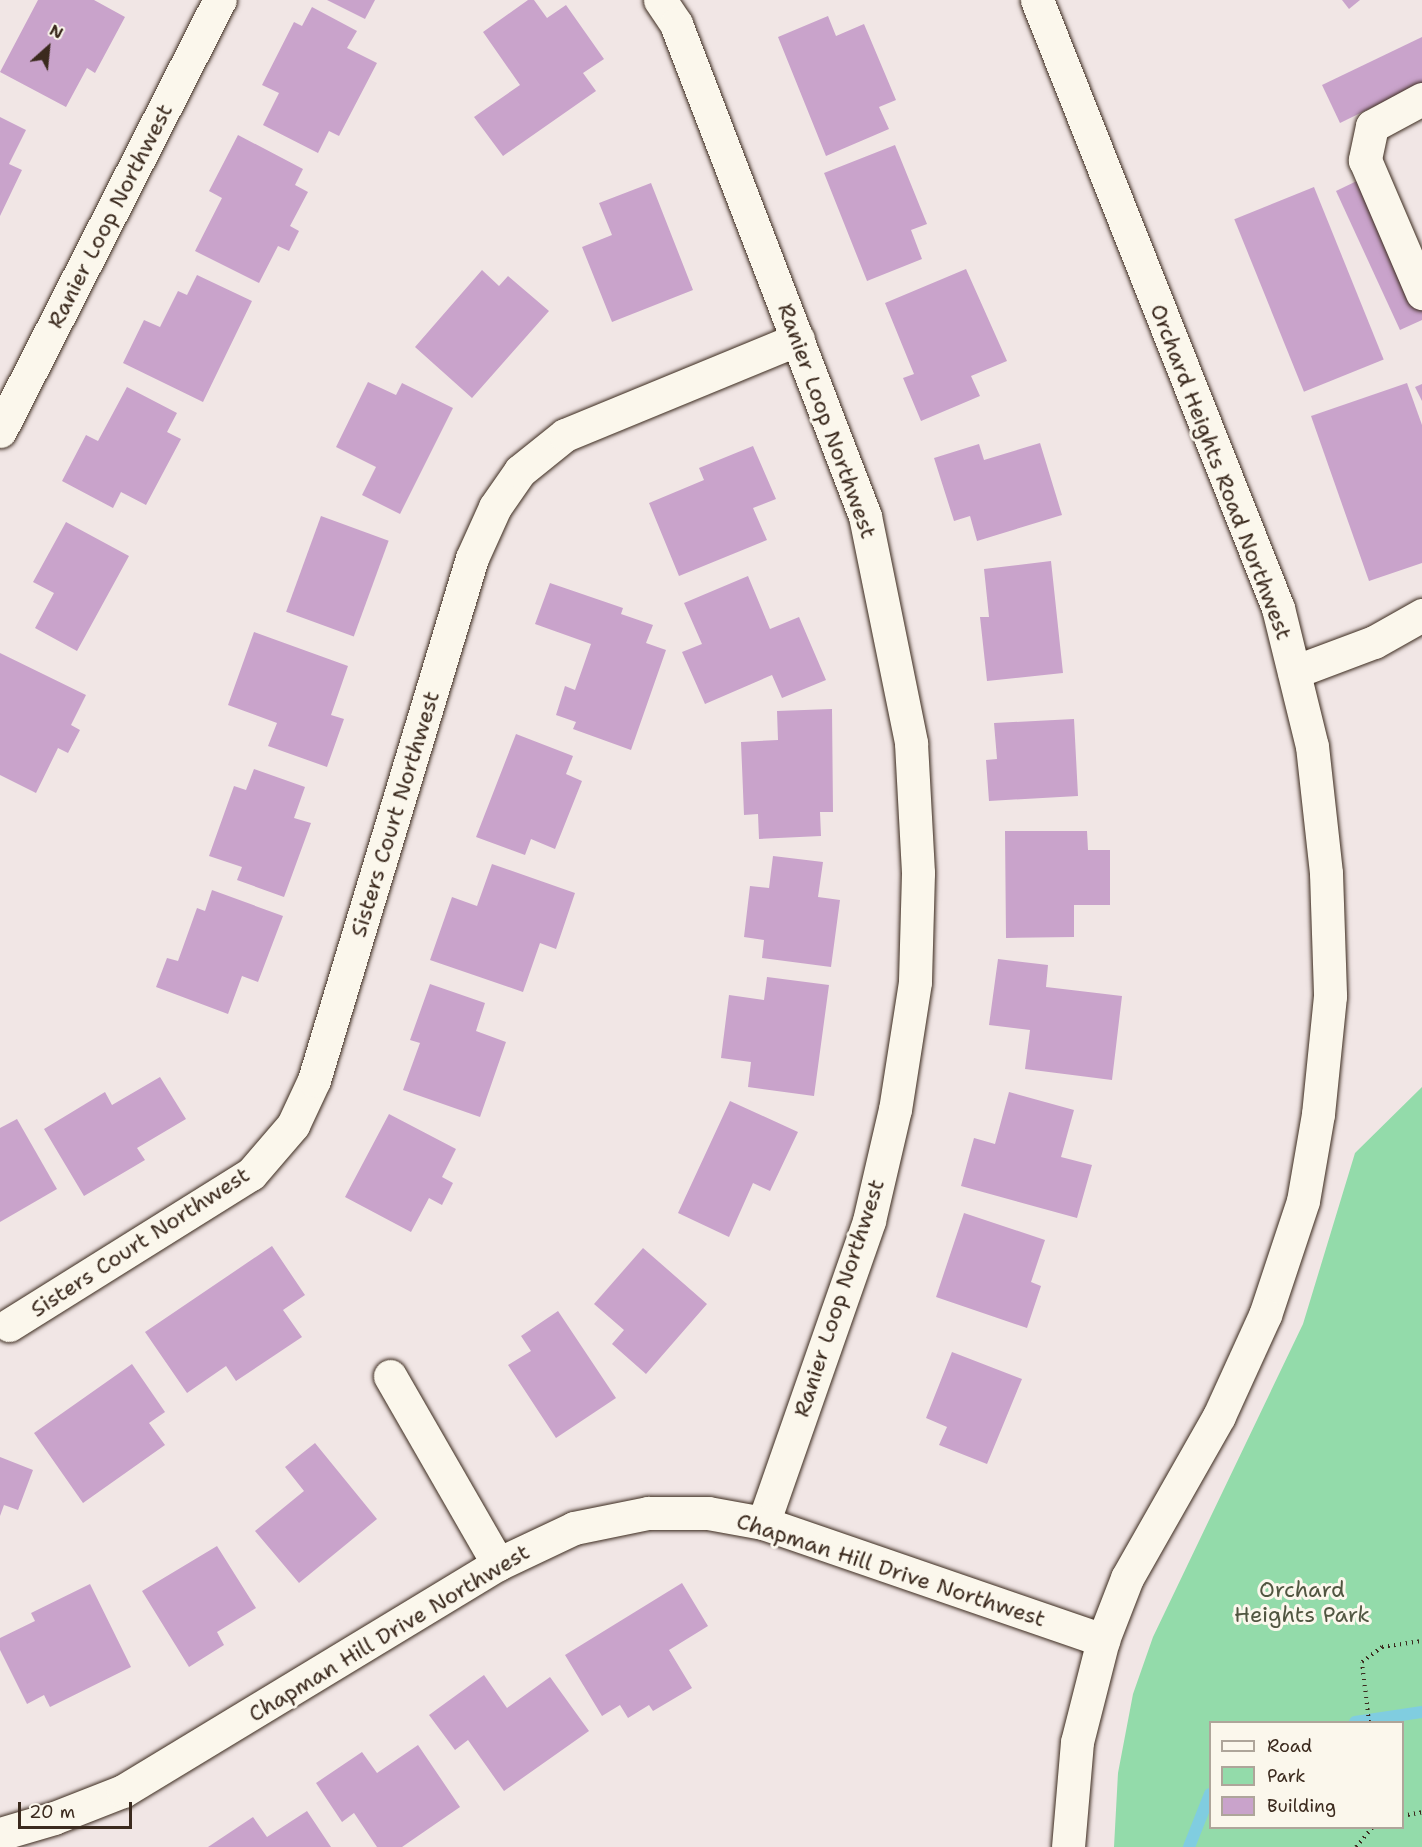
<!DOCTYPE html>
<style>
body{margin:0}
#map{position:relative;width:1422px;height:1847px;overflow:hidden;background:#f1e6e5;font-family:"Shantell Sans",sans-serif}
div>[style]{position:absolute}
[style*='--x']{left:calc(var(--x)*1px);top:calc(var(--y)*1px);width:calc(var(--w)*1px);rotate:calc(var(--a)*1deg)}
.green>*{inset:0;background:#93dbaa}
.stream>*{height:12px;margin:-6px;padding:0 6px;transform-origin:6px;border-radius:6px;background:#80cde0}
.building>*{inset:0;background:#c9a3cb;transform-origin:0 0}
.path>*{height:4px;margin-top:-2px;transform-origin:0;background:repeating-linear-gradient(90deg,#3b2a1e 0 1.5px,transparent 0 6px)}
.roads{filter:drop-shadow(0 0 2px #3b2a1e) drop-shadow(0 0 2px #3b2a1e)}
.street>*{height:33px;margin:-16.5px;padding:0 16.5px;transform-origin:16.5px;border-radius:16.5px;background:#fbf7ec}
.secondary>*{height:33px;margin:-16.5px;padding:0 16.5px;transform-origin:16.5px;border-radius:16.5px;background:#fbf7ec}
span{translate:-50% -50%;white-space:nowrap;text-align:center;line-height:1.15;-webkit-text-stroke:6px #fbf7ec;paint-order:stroke}
.street-label{font-size:22px;color:#3b2a1e}
.park-label{font-size:22px;color:#515641}
.legend{position:absolute;left:1209px;top:1721px;width:195px;height:108px;box-sizing:border-box;background:#fbf7ec;border:2px solid #aea59a;margin:0;padding:8px 10px;list-style:none;font-size:18px;color:#3b2a1e}
.legend li{display:flex;align-items:center;gap:12px;height:30px}
.legend b{width:30px;border:2px solid #aea59a}
.north{position:absolute;left:18px;top:18px;width:60px;height:60px;-webkit-text-stroke:4px #fbf7ec;paint-order:stroke;rotate:27deg;font-size:16px;font-weight:700;line-height:24px;text-align:center;color:#3b2a1e}
.north::after{content:'';display:block;margin:auto;width:21px;height:27px;background:#3b2a1e;clip-path:polygon(50% 0,100% 100%,50% 72%,0 100%)}
.scale{position:absolute;left:18px;top:1802px;width:114px;height:27px;box-sizing:border-box;border:3px solid #3b2a1e;border-top:0;padding-left:8px;font-size:18px;line-height:21px;white-space:nowrap;color:#3b2a1e;-webkit-text-stroke:4px #fbf7ec;paint-order:stroke}
</style>
<div id="map">
<div class="green">
<i style="clip-path:polygon(evenodd,1422px 1087px,1422px 1847px,1114px 1847px,1118px 1773px,1133px 1694px,1153px 1637px,1303px 1324px,1355px 1153px,1422px 1087px,1402px 1722px,1402px 1828px,1210px 1828px,1210px 1722px,1402px 1722px)"></i>
</div>
<div class="stream">
<i style="--x:1355;--y:1722;--w:68;--a:-8.5"></i>
<i style="--x:1189;--y:1847;--w:57;--a:-68.4"></i>
</div>
<div class="building">
<i style="clip-path:polygon(38px 0,94px 0,125px 17px,95px 73px,87px 68px,66px 107px,0 72px)"></i>
<i style="clip-path:polygon(327px 0,375px 0,365px 19px)"></i>
<i style="clip-path:polygon(528px 0,534px 0,547px 18px,566px 5px,604px 59px,583px 73px,596px 91px,503px 156px,474px 117px,520px 85px,483px 32px)"></i>
<i style="clip-path:polygon(1342px 0,1360px 0,1349px 9px)"></i>
<i style="clip-path:polygon(312px 7px,357px 31px,347px 48px,377px 63px,339px 136px,329px 131px,318px 153px,263px 125px,279px 93px,262px 85px,294px 22px,302px 26px)"></i>
<i style="clip-path:polygon(828px 16px,836px 36px,864px 24px,896px 100px,879px 107px,889px 129px,826px 156px,778px 37px)"></i>
<i style="clip-path:polygon(1422px 37px,1422px 83px,1340px 123px,1322px 85px)"></i>
<i style="clip-path:polygon(0 117px,26px 130px,9px 164px,22px 170px,0 216px)"></i>
<i style="clip-path:polygon(238px 135px,303px 169px,295px 185px,308px 192px,290px 226px,299px 231px,289px 251px,278px 246px,259px 283px,195px 251px,222px 198px,209px 191px)"></i>
<i style="clip-path:polygon(895px 145px,927px 224px,911px 230px,922px 259px,867px 281px,824px 173px)"></i>
<i style="clip-path:polygon(1363px 178px,1422px 305px,1422px 320px,1400px 330px,1336px 191px)"></i>
<i style="clip-path:polygon(651px 183px,693px 290px,612px 322px,582px 247px,612px 235px,599px 203px)"></i>
<i style="left:1314px;top:187px;width:186px;height:86px;rotate:68deg"></i>
<i style="clip-path:polygon(966px 269px,1007px 361px,971px 376px,980px 396px,921px 421px,903px 378px,914px 374px,885px 303px)"></i>
<i style="clip-path:polygon(482px 270px,499px 286px,508px 276px,549px 311px,472px 398px,415px 347px)"></i>
<i style="clip-path:polygon(197px 275px,252px 301px,203px 402px,123px 363px,144px 320px,160px 327px,178px 291px,187px 295px)"></i>
<i style="clip-path:polygon(368px 382px,396px 395px,402px 383px,453px 408px,400px 514px,362px 495px,376px 467px,336px 447px)"></i>
<i style="clip-path:polygon(1407px 383px,1422px 425px,1422px 563px,1369px 581px,1311px 416px)"></i>
<i style="clip-path:polygon(1422px 384px,1422px 401px,1415px 387px)"></i>
<i style="clip-path:polygon(127px 387px,177px 413px,167px 432px,181px 439px,146px 505px,121px 492px,113px 508px,62px 481px,86px 435px,98px 441px)"></i>
<i style="clip-path:polygon(1040px 443px,1062px 515px,977px 541px,970px 516px,954px 521px,934px 458px,979px 444px,984px 460px)"></i>
<i style="clip-path:polygon(753px 446px,776px 499px,753px 508px,767px 540px,679px 576px,649px 503px,704px 480px,699px 468px)"></i>
<i style="left:321px;top:516px;width:72px;height:102px;rotate:20deg"></i>
<i style="clip-path:polygon(66px 522px,129px 556px,77px 651px,35px 628px,54px 593px,33px 582px)"></i>
<i style="clip-path:polygon(1051px 561px,1063px 673px,987px 681px,980px 617px,989px 617px,984px 569px)"></i>
<i style="clip-path:polygon(748px 576px,770px 629px,799px 617px,826px 680px,782px 698px,772px 675px,705px 704px,682px 652px,702px 644px,684px 603px)"></i>
<i style="clip-path:polygon(550px 583px,623px 608px,621px 614px,653px 625px,646px 643px,666px 650px,631px 750px,573px 729px,576px 722px,556px 715px,565px 686px,575px 690px,591px 644px,535px 624px)"></i>
<i style="clip-path:polygon(254px 632px,348px 666px,331px 715px,344px 719px,327px 767px,268px 746px,277px 723px,228px 705px)"></i>
<i style="clip-path:polygon(0 653px,86px 695px,71px 725px,80px 730px,68px 753px,58px 748px,36px 793px,0 775px)"></i>
<i style="clip-path:polygon(832px 709px,833px 812px,820px 812px,821px 836px,759px 839px,758px 814px,744px 815px,741px 742px,778px 740px,777px 711px)"></i>
<i style="clip-path:polygon(1074px 719px,1078px 796px,989px 801px,986px 760px,997px 759px,994px 723px)"></i>
<i style="clip-path:polygon(516px 734px,573px 756px,566px 774px,582px 781px,555px 849px,531px 839px,525px 855px,476px 837px)"></i>
<i style="clip-path:polygon(254px 769px,305px 787px,294px 818px,311px 823px,284px 897px,237px 880px,242px 867px,209px 856px,234px 786px,246px 790px)"></i>
<i style="clip-path:polygon(1005px 831px,1087px 831px,1088px 850px,1110px 850px,1110px 905px,1074px 905px,1074px 937px,1006px 938px)"></i>
<i style="clip-path:polygon(773px 856px,823px 862px,818px 897px,840px 900px,831px 967px,762px 958px,764px 940px,744px 937px,750px 886px,769px 888px)"></i>
<i style="clip-path:polygon(492px 864px,575px 893px,556px 949px,540px 943px,523px 992px,430px 960px,452px 897px,477px 906px)"></i>
<i style="clip-path:polygon(212px 890px,283px 916px,258px 982px,242px 976px,228px 1014px,156px 987px,167px 958px,178px 961px,197px 908px,205px 911px)"></i>
<i style="clip-path:polygon(998px 959px,1048px 965px,1046px 987px,1122px 996px,1112px 1080px,1025px 1069px,1030px 1030px,989px 1025px)"></i>
<i style="clip-path:polygon(767px 977px,829px 985px,814px 1096px,748px 1087px,751px 1062px,721px 1058px,729px 995px,764px 1000px)"></i>
<i style="clip-path:polygon(430px 984px,485px 1003px,476px 1031px,506px 1042px,480px 1117px,403px 1090px,420px 1043px,410px 1040px)"></i>
<i style="clip-path:polygon(160px 1077px,186px 1119px,137px 1148px,145px 1160px,84px 1196px,44px 1129px,105px 1092px,112px 1105px)"></i>
<i style="clip-path:polygon(1009px 1092px,1074px 1110px,1061px 1157px,1092px 1165px,1077px 1218px,961px 1186px,974px 1138px,995px 1144px)"></i>
<i style="clip-path:polygon(730px 1101px,798px 1132px,770px 1191px,753px 1183px,729px 1237px,678px 1213px)"></i>
<i style="clip-path:polygon(389px 1114px,456px 1149px,442px 1177px,453px 1183px,442px 1205px,429px 1198px,411px 1232px,345px 1197px)"></i>
<i style="clip-path:polygon(17px 1119px,57px 1189px,0 1222px,0 1128px)"></i>
<i style="clip-path:polygon(964px 1213px,1045px 1240px,1031px 1282px,1041px 1286px,1027px 1328px,936px 1297px)"></i>
<i style="clip-path:polygon(272px 1246px,305px 1295px,283px 1310px,302px 1337px,236px 1381px,226px 1366px,187px 1393px,145px 1332px)"></i>
<i style="clip-path:polygon(643px 1248px,707px 1304px,646px 1374px,612px 1344px,624px 1330px,594px 1304px)"></i>
<i style="clip-path:polygon(558px 1311px,616px 1398px,556px 1438px,508px 1365px,531px 1351px,521px 1336px)"></i>
<i style="clip-path:polygon(952px 1352px,1022px 1379px,987px 1464px,939px 1445px,947px 1427px,926px 1418px)"></i>
<i style="clip-path:polygon(132px 1364px,165px 1412px,149px 1423px,165px 1445px,83px 1503px,34px 1433px)"></i>
<i style="clip-path:polygon(315px 1443px,377px 1519px,299px 1583px,255px 1531px,304px 1491px,285px 1467px)"></i>
<i style="clip-path:polygon(0 1457px,33px 1470px,18px 1510px,4px 1505px,0 1516px)"></i>
<i style="clip-path:polygon(217px 1546px,256px 1608px,217px 1632px,224px 1645px,189px 1667px,142px 1591px)"></i>
<i style="clip-path:polygon(682px 1583px,708px 1626px,669px 1650px,692px 1688px,653px 1711px,649px 1705px,628px 1718px,620px 1705px,602px 1716px,565px 1655px)"></i>
<i style="clip-path:polygon(90px 1584px,131px 1667px,50px 1707px,44px 1695px,27px 1704px,0 1650px,0 1638px,35px 1621px,31px 1613px)"></i>
<i style="clip-path:polygon(484px 1675px,507px 1708px,550px 1677px,589px 1731px,504px 1791px,468px 1740px,455px 1750px,429px 1715px)"></i>
<i style="clip-path:polygon(418px 1745px,460px 1807px,402px 1847px,377px 1847px,354px 1813px,342px 1822px,316px 1783px,362px 1752px,377px 1773px)"></i>
<i style="clip-path:polygon(307px 1811px,331px 1847px,208px 1847px,253px 1817px,267px 1837px)"></i>
</div>
<div class="path">
<i style="--x:1369;--y:1722;--w:60;--a:-96.7"></i>
<i style="--x:1362;--y:1662;--w:25;--a:-37"></i>
<i style="--x:1382;--y:1647;--w:40;--a:-8.5"></i>
<i style="--x:1402;--y:1816;--w:20;--a:-11"></i>
<i style="--x:1356;--y:1847;--w:25;--a:-50"></i>
</div>
<div class="roads">
<div class="street">
<i style="--x:660;--y:0;--w:29;--a:56"></i>
<i style="--x:676;--y:24;--w:527;--a:68.99"></i>
<i style="--x:865;--y:516;--w:232;--a:78.5"></i>
<i style="--x:911;--y:743;--w:130;--a:86.9"></i>
<i style="--x:918;--y:873;--w:109;--a:91.6"></i>
<i style="--x:915;--y:982;--w:129;--a:98.9"></i>
<i style="--x:895;--y:1109;--w:115;--a:103.1"></i>
<i style="--x:869;--y:1221;--w:320;--a:109.3"></i>
<i style="--x:1422;--y:99;--w:57;--a:151.6"></i>
<i style="--x:1372;--y:126;--w:35;--a:102"></i>
<i style="--x:1365;--y:160;--w:145;--a:66.8"></i>
<i style="--x:0;--y:431;--w:484;--a:-63"></i>
<i style="--x:1294;--y:672;--w:85;--a:-20.6"></i>
<i style="--x:1374;--y:642;--w:55;--a:-29.4"></i>
<i style="--x:9;--y:1325;--w:285;--a:-32"></i>
<i style="--x:251;--y:1174;--w:65;--a:-49.4"></i>
<i style="--x:293;--y:1125;--w:50;--a:-65"></i>
<i style="--x:314;--y:1080;--w:545;--a:-73.16"></i>
<i style="--x:472;--y:558;--w:56;--a:-65.7"></i>
<i style="--x:495;--y:507;--w:44;--a:-55.2"></i>
<i style="--x:520;--y:471;--w:58;--a:-38.7"></i>
<i style="--x:565;--y:435;--w:252;--a:-22.4"></i>
<i style="--x:390;--y:1376;--w:217;--a:60.1"></i>
<i style="--x:0;--y:1834;--w:56;--a:-16.5"></i>
<i style="--x:54;--y:1818;--w:74;--a:-21.4"></i>
<i style="--x:123;--y:1791;--w:438;--a:-31.2"></i>
<i style="--x:498;--y:1564;--w:84;--a:-25.3"></i>
<i style="--x:574;--y:1528;--w:76;--a:-11.5"></i>
<i style="--x:648;--y:1513;--w:60;--a:0"></i>
<i style="--x:708;--y:1513;--w:56;--a:10.3"></i>
<i style="--x:763;--y:1523;--w:360;--a:19"></i>
</div>
<div class="secondary">
<i style="--x:1037;--y:0;--w:654;--a:68.38"></i>
<i style="--x:1278;--y:608;--w:142;--a:76.2"></i>
<i style="--x:1312;--y:746;--w:128;--a:83.7"></i>
<i style="--x:1326;--y:873;--w:123;--a:88.1"></i>
<i style="--x:1330;--y:996;--w:119;--a:95.8"></i>
<i style="--x:1318;--y:1114;--w:88;--a:99.8"></i>
<i style="--x:1303;--y:1201;--w:120;--a:108.4"></i>
<i style="--x:1265;--y:1315;--w:111;--a:114.5"></i>
<i style="--x:1219;--y:1416;--w:186;--a:119.6"></i>
<i style="--x:1127;--y:1578;--w:66;--a:111.2"></i>
<i style="--x:1103;--y:1640;--w:105;--a:104.3"></i>
<i style="--x:1077;--y:1742;--w:105;--a:94.9"></i>
</div>
</div>
<div class="street-label">
<span style="left:110px;top:216px;rotate:-63deg">Ranier Loop Northwest</span>
<span style="left:827px;top:421px;rotate:70deg">Ranier Loop Northwest</span>
<span style="left:1221px;top:472px;rotate:69deg">Orchard Heights Road Northwest</span>
<span style="left:395px;top:814px;rotate:-73deg">Sisters Court Northwest</span>
<span style="left:140px;top:1242px;rotate:-33deg">Sisters Court Northwest</span>
<span style="left:839px;top:1298px;rotate:-72deg">Ranier Loop Northwest</span>
<span style="left:891px;top:1570px;rotate:18deg">Chapman Hill Drive Northwest</span>
<span style="left:389px;top:1633px;rotate:-31deg">Chapman Hill Drive Northwest</span>
</div>
<div class="park-label">
<span style="left:1302px;top:1602px">Orchard<br>Heights Park</span>
</div>
<ul class="legend">
<li><b style="height:8px;background:#fbf7ec"></b>Road</li>
<li><b style="height:16px;background:#93dbaa"></b>Park</li>
<li><b style="height:16px;background:#c9a3cb"></b>Building</li>
</ul>
<div class="north">N</div>
<div class="scale">20 m</div>
</div>
